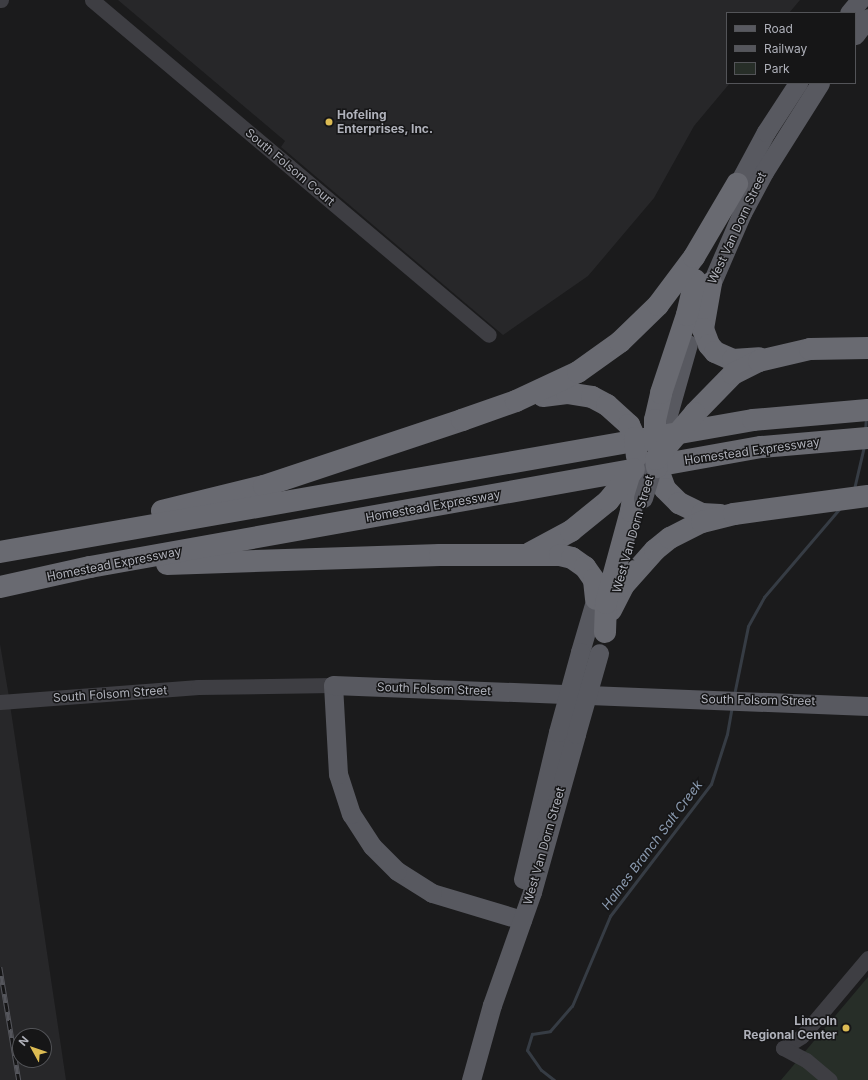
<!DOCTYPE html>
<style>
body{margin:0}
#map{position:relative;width:868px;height:1080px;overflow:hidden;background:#1b1b1c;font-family:Inter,sans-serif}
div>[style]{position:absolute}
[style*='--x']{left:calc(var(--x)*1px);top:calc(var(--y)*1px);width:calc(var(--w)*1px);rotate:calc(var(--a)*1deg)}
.built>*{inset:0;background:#272729}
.green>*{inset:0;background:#272e28}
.stream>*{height:3px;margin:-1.5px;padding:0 1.5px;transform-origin:1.5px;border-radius:1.5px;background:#363c44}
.minor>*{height:15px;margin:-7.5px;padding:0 7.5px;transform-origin:7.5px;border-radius:7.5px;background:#3e3e43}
.major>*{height:19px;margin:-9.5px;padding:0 9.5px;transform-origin:9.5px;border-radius:9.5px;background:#585960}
.highway>*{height:22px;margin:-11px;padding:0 11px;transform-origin:11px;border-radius:11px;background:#696a71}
.rail>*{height:4.5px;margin-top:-2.25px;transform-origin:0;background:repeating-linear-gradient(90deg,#161617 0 9px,#55565c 0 18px);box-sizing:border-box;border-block:1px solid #55565c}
.major-bridge>*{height:19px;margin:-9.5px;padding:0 9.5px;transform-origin:9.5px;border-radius:9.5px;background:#585960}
.highway-bridge>*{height:22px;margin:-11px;padding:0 11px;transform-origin:11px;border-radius:11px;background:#696a71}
.dots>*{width:11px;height:11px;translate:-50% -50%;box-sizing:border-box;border:2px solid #161617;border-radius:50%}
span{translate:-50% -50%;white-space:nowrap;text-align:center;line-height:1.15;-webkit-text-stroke:3px #161617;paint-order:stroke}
.poi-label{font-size:12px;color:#afb1ba;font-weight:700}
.left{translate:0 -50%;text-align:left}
.right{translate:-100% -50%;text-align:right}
.street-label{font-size:12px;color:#afb1ba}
.water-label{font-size:13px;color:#8b9bb0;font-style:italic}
.legend{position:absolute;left:726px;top:12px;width:130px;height:72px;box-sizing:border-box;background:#161617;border:1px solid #535458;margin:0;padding:5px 7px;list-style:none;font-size:12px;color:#afb1ba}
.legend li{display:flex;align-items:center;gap:8px;height:20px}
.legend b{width:20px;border:1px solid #535458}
.north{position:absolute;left:12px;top:1028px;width:40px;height:40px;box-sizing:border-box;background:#161617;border:1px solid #535458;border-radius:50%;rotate:310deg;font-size:11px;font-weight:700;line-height:16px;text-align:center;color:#afb1ba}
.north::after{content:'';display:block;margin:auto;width:14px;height:18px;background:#dcbb53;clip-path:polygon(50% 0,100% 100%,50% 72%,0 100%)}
</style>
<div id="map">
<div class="built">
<i style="clip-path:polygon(118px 0,800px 0,789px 13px,727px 13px,727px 83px,730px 83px,694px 126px,654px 198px,588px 276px,503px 335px,281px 147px,285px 141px)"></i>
<i style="clip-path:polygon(evenodd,0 644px,8px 691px,66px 1080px,0 1080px,0 644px,20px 1036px,44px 1036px,44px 1060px,20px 1060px,20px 1036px)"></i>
</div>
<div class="green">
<i style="clip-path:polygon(868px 977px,868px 1080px,781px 1080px)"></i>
</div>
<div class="stream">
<i style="--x:865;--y:431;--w:13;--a:-86"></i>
<i style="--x:854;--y:489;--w:44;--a:-76.9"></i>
<i style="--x:734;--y:695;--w:70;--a:-78.5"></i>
<i style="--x:748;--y:626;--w:33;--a:-61"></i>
<i style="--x:764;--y:597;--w:117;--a:-49.5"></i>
<i style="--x:554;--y:1080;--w:16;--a:-142"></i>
<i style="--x:541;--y:1070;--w:24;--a:-125"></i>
<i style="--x:527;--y:1050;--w:17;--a:-73"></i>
<i style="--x:532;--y:1034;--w:18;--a:-9"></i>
<i style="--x:550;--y:1031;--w:33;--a:-49"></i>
<i style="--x:572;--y:1006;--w:98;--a:-67.1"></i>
<i style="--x:610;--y:916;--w:166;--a:-52.6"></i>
<i style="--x:711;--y:784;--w:52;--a:-72.3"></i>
<i style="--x:727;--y:734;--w:28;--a:-80"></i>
</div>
<div class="minor">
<i style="--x:0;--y:0;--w:1;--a:0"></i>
<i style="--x:92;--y:0;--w:519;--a:40.16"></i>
<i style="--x:0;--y:702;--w:199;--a:-4.3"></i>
<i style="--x:198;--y:687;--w:135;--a:-0.8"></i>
<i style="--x:783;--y:1048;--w:22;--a:-32"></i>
<i style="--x:802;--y:1036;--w:102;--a:-49.8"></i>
<i style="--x:783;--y:1048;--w:26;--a:28"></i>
<i style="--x:806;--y:1060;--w:31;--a:40"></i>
</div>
<div class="major">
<i style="--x:849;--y:13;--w:17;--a:-50"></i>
<i style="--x:855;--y:35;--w:21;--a:-53"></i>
<i style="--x:731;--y:197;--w:74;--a:-61.7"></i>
<i style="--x:766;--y:132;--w:59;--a:-56.9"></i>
<i style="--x:706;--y:296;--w:90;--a:-66.6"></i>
<i style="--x:742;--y:213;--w:47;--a:-61.8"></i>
<i style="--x:764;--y:172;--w:105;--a:-57.8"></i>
<i style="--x:667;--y:418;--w:77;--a:-74.2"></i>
<i style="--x:580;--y:652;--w:71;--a:-73.6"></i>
<i style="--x:523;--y:879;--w:151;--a:-76.6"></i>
<i style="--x:522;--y:920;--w:94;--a:-163.3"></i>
<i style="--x:432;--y:893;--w:41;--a:-147.8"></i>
<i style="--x:397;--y:871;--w:35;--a:-135"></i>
<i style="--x:372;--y:846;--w:38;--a:-123"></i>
<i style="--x:351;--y:814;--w:42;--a:-108"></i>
<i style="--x:338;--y:774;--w:89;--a:-93.2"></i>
<i style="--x:333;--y:685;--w:535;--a:2.25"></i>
<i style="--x:471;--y:1080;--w:78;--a:-74.4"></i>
<i style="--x:492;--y:1005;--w:120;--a:-70.5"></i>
<i style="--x:532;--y:892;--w:164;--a:-74.4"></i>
</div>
<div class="highway">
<i style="--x:711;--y:283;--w:47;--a:99.9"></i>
<i style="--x:703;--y:329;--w:17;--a:69"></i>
<i style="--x:709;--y:345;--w:9;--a:49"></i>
<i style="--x:715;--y:352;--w:20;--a:24"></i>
<i style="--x:733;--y:360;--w:26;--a:-4"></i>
<i style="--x:543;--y:396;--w:24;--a:-7"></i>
<i style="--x:567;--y:393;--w:25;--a:9"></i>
<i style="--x:592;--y:397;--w:17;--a:28"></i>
<i style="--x:607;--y:405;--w:30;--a:42"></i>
<i style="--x:695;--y:413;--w:54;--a:-45.7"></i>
<i style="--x:733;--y:374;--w:29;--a:-27"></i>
<i style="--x:759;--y:361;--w:52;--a:-13.2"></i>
<i style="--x:810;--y:349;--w:58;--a:-1"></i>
<i style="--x:655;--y:420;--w:28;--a:-77"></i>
<i style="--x:661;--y:393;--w:82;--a:-71.6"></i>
<i style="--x:687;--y:315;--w:36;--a:-77"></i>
<i style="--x:657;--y:467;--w:23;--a:70"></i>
<i style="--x:665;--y:489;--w:20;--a:45"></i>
<i style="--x:679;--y:503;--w:25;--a:26"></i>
<i style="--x:702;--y:514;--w:18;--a:3"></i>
<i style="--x:162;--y:511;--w:105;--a:-13.8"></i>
<i style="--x:264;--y:486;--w:209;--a:-18.4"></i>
<i style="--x:462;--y:420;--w:57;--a:-19.4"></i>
<i style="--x:516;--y:401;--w:68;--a:-25.1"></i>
<i style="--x:578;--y:372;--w:52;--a:-35.5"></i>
<i style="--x:620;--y:342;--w:53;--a:-44.2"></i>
<i style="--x:658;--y:305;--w:60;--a:-53.1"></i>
<i style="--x:694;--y:257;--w:85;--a:-59.5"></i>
<i style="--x:0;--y:552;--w:764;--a:-9.94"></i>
<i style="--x:753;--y:420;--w:115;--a:-5"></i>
<i style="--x:530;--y:553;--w:47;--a:-28.2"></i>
<i style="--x:571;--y:531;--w:48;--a:-39"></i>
<i style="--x:167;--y:564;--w:273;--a:-1.9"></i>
<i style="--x:440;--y:555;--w:120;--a:0"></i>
<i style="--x:560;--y:555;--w:12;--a:14"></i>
<i style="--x:572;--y:558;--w:16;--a:35"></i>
<i style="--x:585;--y:567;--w:16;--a:55"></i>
<i style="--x:594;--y:580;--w:19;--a:84"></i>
<i style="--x:0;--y:587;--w:92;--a:-12.5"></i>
<i style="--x:90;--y:567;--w:682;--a:-10.14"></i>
<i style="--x:761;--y:447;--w:107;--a:-4.8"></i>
<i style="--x:611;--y:610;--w:27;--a:-63"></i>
<i style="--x:623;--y:586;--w:48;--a:-48.4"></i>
<i style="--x:655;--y:550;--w:19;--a:-39"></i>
<i style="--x:670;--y:538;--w:36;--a:-27"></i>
<i style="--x:702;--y:522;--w:33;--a:-14"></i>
<i style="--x:734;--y:514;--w:135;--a:-7.7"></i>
<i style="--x:605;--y:632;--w:29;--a:-88"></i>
<i style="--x:606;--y:603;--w:95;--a:-74.8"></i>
<i style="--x:631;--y:511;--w:26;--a:-81"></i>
</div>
<div class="rail">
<i style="--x:0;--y:967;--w:115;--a:80.5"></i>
</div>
<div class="major-bridge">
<i style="--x:643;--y:498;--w:39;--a:-73"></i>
<i style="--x:558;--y:732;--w:83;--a:-74.6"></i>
<i style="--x:576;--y:734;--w:84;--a:-74.1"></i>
</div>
<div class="highway-bridge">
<i style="--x:629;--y:425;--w:14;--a:65"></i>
<i style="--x:635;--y:438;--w:18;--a:84"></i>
<i style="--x:655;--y:443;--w:23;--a:-90"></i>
<i style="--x:657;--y:467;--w:8;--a:-97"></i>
<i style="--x:656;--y:459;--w:60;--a:-49.7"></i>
<i style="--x:608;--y:501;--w:41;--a:-50.9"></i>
</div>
<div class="dots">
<i style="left:329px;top:122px;background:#dcbb53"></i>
<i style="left:846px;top:1028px;background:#dcbb53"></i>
</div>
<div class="poi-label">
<span class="left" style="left:337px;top:122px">Hofeling<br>Enterprises, Inc.</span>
<span class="right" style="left:837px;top:1028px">Lincoln<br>Regional Center</span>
</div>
<div class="street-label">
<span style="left:290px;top:167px;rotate:40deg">South Folsom Court</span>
<span style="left:737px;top:228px;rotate:-65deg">West Van Dorn Street</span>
<span style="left:752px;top:451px;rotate:-8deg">Homestead Expressway</span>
<span style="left:433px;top:506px;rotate:-10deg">Homestead Expressway</span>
<span style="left:633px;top:534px;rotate:-74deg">West Van Dorn Street</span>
<span style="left:114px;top:564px;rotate:-11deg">Homestead Expressway</span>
<span style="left:434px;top:689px;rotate:2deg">South Folsom Street</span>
<span style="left:110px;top:694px;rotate:-4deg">South Folsom Street</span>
<span style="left:758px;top:700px;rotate:1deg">South Folsom Street</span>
<span style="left:544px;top:846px;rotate:-74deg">West Van Dorn Street</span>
</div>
<div class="water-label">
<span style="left:652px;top:845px;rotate:-53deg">Haines Branch Salt Creek</span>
</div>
<ul class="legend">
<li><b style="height:5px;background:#585960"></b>Road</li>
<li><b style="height:5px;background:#55565c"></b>Railway</li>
<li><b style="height:11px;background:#272e28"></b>Park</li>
</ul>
<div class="north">N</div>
</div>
